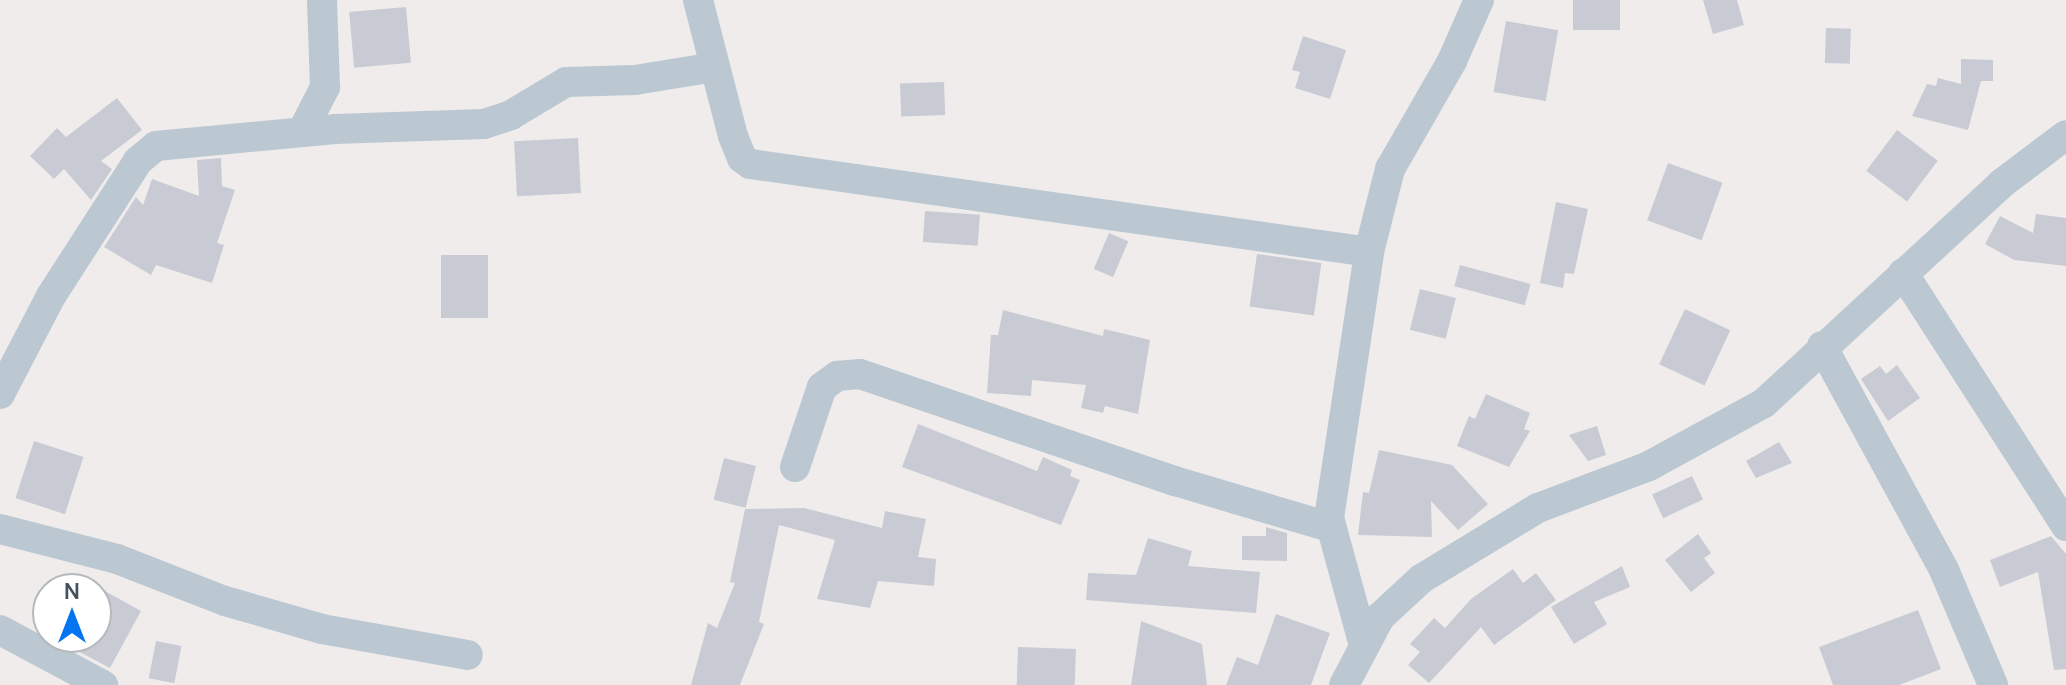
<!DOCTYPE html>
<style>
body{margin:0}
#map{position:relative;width:2066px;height:685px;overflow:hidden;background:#f0ecec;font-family:Manrope,sans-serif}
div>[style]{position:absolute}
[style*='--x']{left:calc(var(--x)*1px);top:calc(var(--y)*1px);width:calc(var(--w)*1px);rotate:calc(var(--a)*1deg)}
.building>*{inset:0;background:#c8cbd3;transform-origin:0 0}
.minor>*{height:30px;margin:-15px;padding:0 15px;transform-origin:15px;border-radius:15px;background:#bbc8d1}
span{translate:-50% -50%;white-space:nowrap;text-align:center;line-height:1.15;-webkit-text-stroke:6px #fff;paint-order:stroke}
.north{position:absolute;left:32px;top:573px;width:80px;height:80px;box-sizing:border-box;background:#fff;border:2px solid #b4b9be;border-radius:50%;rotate:0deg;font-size:22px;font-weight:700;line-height:32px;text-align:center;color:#43515c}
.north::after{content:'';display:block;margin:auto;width:28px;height:36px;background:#0574f1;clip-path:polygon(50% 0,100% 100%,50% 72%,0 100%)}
</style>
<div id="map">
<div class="building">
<i style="left:1573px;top:0;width:47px;height:30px"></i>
<i style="clip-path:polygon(1703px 0,1737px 0,1744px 25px,1713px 34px)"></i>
<i style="left:406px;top:7px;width:56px;height:57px;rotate:85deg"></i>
<i style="left:1506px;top:21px;width:53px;height:72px;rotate:10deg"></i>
<i style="left:1826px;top:28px;width:25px;height:35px;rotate:2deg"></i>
<i style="clip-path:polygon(1303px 36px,1346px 50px,1330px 99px,1295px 88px,1300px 72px,1292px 70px)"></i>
<i style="clip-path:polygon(1961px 59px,1993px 60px,1993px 81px,1981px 81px,1968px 130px,1912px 116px,1927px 84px,1936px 86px,1938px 78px,1961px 84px)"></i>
<i style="left:944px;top:82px;width:33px;height:44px;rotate:88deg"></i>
<i style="clip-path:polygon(117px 98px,142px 130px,101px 161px,112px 169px,91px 200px,64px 169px,54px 179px,30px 156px,57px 128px,66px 137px)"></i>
<i style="left:1897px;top:130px;width:51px;height:51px;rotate:37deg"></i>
<i style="left:578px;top:138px;width:55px;height:64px;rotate:87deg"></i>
<i style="clip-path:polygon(221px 158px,222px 186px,235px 190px,217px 243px,224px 245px,212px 283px,156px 265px,151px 275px,104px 247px,136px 197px,143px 205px,152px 179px,199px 196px,197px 160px)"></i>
<i style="left:1668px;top:163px;width:58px;height:61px;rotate:20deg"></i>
<i style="clip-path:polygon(1556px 202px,1588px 209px,1574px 274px,1565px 273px,1563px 288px,1540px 283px)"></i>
<i style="left:925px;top:211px;width:55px;height:31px;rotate:4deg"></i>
<i style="clip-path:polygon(2036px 214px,2066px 218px,2066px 266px,2014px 260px,1985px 244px,2000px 216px,2033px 233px)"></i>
<i style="left:1109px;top:233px;width:21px;height:39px;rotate:23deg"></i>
<i style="left:1257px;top:254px;width:65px;height:53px;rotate:8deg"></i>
<i style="left:441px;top:255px;width:47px;height:63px"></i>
<i style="left:1460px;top:265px;width:73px;height:22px;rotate:15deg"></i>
<i style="left:1420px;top:289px;width:37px;height:42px;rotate:14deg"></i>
<i style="left:1685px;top:309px;width:50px;height:61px;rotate:25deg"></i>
<i style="clip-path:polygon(1003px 310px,1103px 336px,1104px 329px,1150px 340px,1138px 414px,1105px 406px,1103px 413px,1081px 408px,1086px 385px,1032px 380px,1031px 396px,987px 393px,991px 335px,998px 335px)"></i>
<i style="clip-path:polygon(1897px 365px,1920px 398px,1888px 421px,1861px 379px,1880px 366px,1886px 374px)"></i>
<i style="clip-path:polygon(1486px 394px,1530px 413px,1524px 429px,1530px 431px,1509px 467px,1457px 446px,1469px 416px,1475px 419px)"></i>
<i style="clip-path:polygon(918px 424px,1037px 471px,1043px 457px,1072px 470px,1070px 476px,1080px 480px,1061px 525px,902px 467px)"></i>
<i style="clip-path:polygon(1597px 426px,1606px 455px,1588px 461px,1569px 435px)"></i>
<i style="left:34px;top:441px;width:52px;height:60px;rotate:18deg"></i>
<i style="clip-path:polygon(1779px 442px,1792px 463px,1756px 478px,1746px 461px)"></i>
<i style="clip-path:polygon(1379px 450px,1452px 465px,1488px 504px,1458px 530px,1431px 501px,1432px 537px,1358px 535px,1363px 492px,1369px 493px)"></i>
<i style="left:724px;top:458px;width:33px;height:43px;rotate:14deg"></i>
<i style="left:1692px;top:476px;width:26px;height:44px;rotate:65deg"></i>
<i style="clip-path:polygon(804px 508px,882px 528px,885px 511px,926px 519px,918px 557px,936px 559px,934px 586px,878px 581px,870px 608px,817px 599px,835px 540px,779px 525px,759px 622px,764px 624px,740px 685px,691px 685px,708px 623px,717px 628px,735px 583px,730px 582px,745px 509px)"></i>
<i style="clip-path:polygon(1266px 527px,1287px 533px,1287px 561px,1242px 560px,1242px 536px,1266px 536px)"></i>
<i style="clip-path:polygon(1698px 534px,1711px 553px,1704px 558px,1715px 573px,1691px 592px,1665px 560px)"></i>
<i style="clip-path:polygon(2051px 536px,2066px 554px,2066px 669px,2054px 670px,2038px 572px,2000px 587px,1990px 560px)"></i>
<i style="clip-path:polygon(1148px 538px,1192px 551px,1188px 566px,1260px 572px,1256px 613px,1086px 600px,1088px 573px,1136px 575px)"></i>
<i style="clip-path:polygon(1622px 566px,1630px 587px,1594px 602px,1607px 624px,1574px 644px,1551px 607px)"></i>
<i style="clip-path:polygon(1513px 569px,1523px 583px,1536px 573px,1556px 600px,1494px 645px,1481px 627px,1429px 683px,1408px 665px,1420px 652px,1410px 644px,1434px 618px,1445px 628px,1471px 599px)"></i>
<i style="clip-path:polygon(96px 586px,141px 611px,110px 668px,51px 637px,96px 637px)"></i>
<i style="clip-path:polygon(1918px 610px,1941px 669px,1899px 685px,1833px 685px,1819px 647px)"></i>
<i style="clip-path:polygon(1276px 614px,1330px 633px,1311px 685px,1226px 685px,1237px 657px,1258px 665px)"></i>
<i style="clip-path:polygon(1141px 621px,1202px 644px,1207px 685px,1131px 685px)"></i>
<i style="left:156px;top:641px;width:26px;height:38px;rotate:11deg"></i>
<i style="left:1018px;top:647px;width:58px;height:38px;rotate:2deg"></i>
</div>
<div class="minor">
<i style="--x:698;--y:0;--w:140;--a:75.6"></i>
<i style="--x:733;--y:136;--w:24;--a:68"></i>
<i style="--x:742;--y:158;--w:10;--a:37"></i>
<i style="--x:750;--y:164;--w:625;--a:8.09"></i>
<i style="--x:302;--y:132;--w:51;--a:-62.9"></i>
<i style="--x:325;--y:87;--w:87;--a:-92"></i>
<i style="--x:1903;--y:273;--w:301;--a:57.2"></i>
<i style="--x:1822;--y:346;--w:255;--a:61.4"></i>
<i style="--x:1944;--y:570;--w:125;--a:66.9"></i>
<i style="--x:0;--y:394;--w:110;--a:-62.5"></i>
<i style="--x:51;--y:296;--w:161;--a:-57.2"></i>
<i style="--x:138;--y:161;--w:23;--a:-40"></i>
<i style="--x:156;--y:146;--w:180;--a:-5.4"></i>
<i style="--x:335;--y:129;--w:149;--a:-1.9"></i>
<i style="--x:484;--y:124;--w:28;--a:-18"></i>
<i style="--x:511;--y:115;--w:64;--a:-31"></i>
<i style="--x:566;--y:82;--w:69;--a:-1.7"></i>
<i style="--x:635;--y:80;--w:81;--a:-9.2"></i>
<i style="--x:795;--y:467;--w:84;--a:-71.4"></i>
<i style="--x:822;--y:387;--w:19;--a:-36"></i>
<i style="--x:837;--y:376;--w:23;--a:-5"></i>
<i style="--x:860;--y:374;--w:333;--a:18.8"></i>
<i style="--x:1175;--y:481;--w:161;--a:16.6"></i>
<i style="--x:0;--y:529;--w:121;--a:14.4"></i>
<i style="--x:117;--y:559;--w:116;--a:21.3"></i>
<i style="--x:225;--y:601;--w:101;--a:16.1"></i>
<i style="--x:322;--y:629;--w:148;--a:10.1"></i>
<i style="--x:0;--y:630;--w:117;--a:28.1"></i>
<i style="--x:1363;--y:642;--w:129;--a:-105.3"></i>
<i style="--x:1329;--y:518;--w:269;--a:-81.4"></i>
<i style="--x:1369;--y:252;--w:86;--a:-75.8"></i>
<i style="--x:1390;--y:169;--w:125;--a:-60.1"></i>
<i style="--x:1452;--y:61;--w:67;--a:-66.1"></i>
<i style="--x:1344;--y:685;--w:77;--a:-62.1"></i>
<i style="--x:1380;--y:617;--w:56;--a:-42.8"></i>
<i style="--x:1421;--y:579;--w:137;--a:-31.3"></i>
<i style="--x:1538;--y:508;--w:119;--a:-20.7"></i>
<i style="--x:1649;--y:466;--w:131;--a:-28.7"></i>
<i style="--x:1764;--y:403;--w:323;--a:-42.7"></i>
<i style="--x:2001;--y:184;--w:81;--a:-37"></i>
</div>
<div class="north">N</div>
</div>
